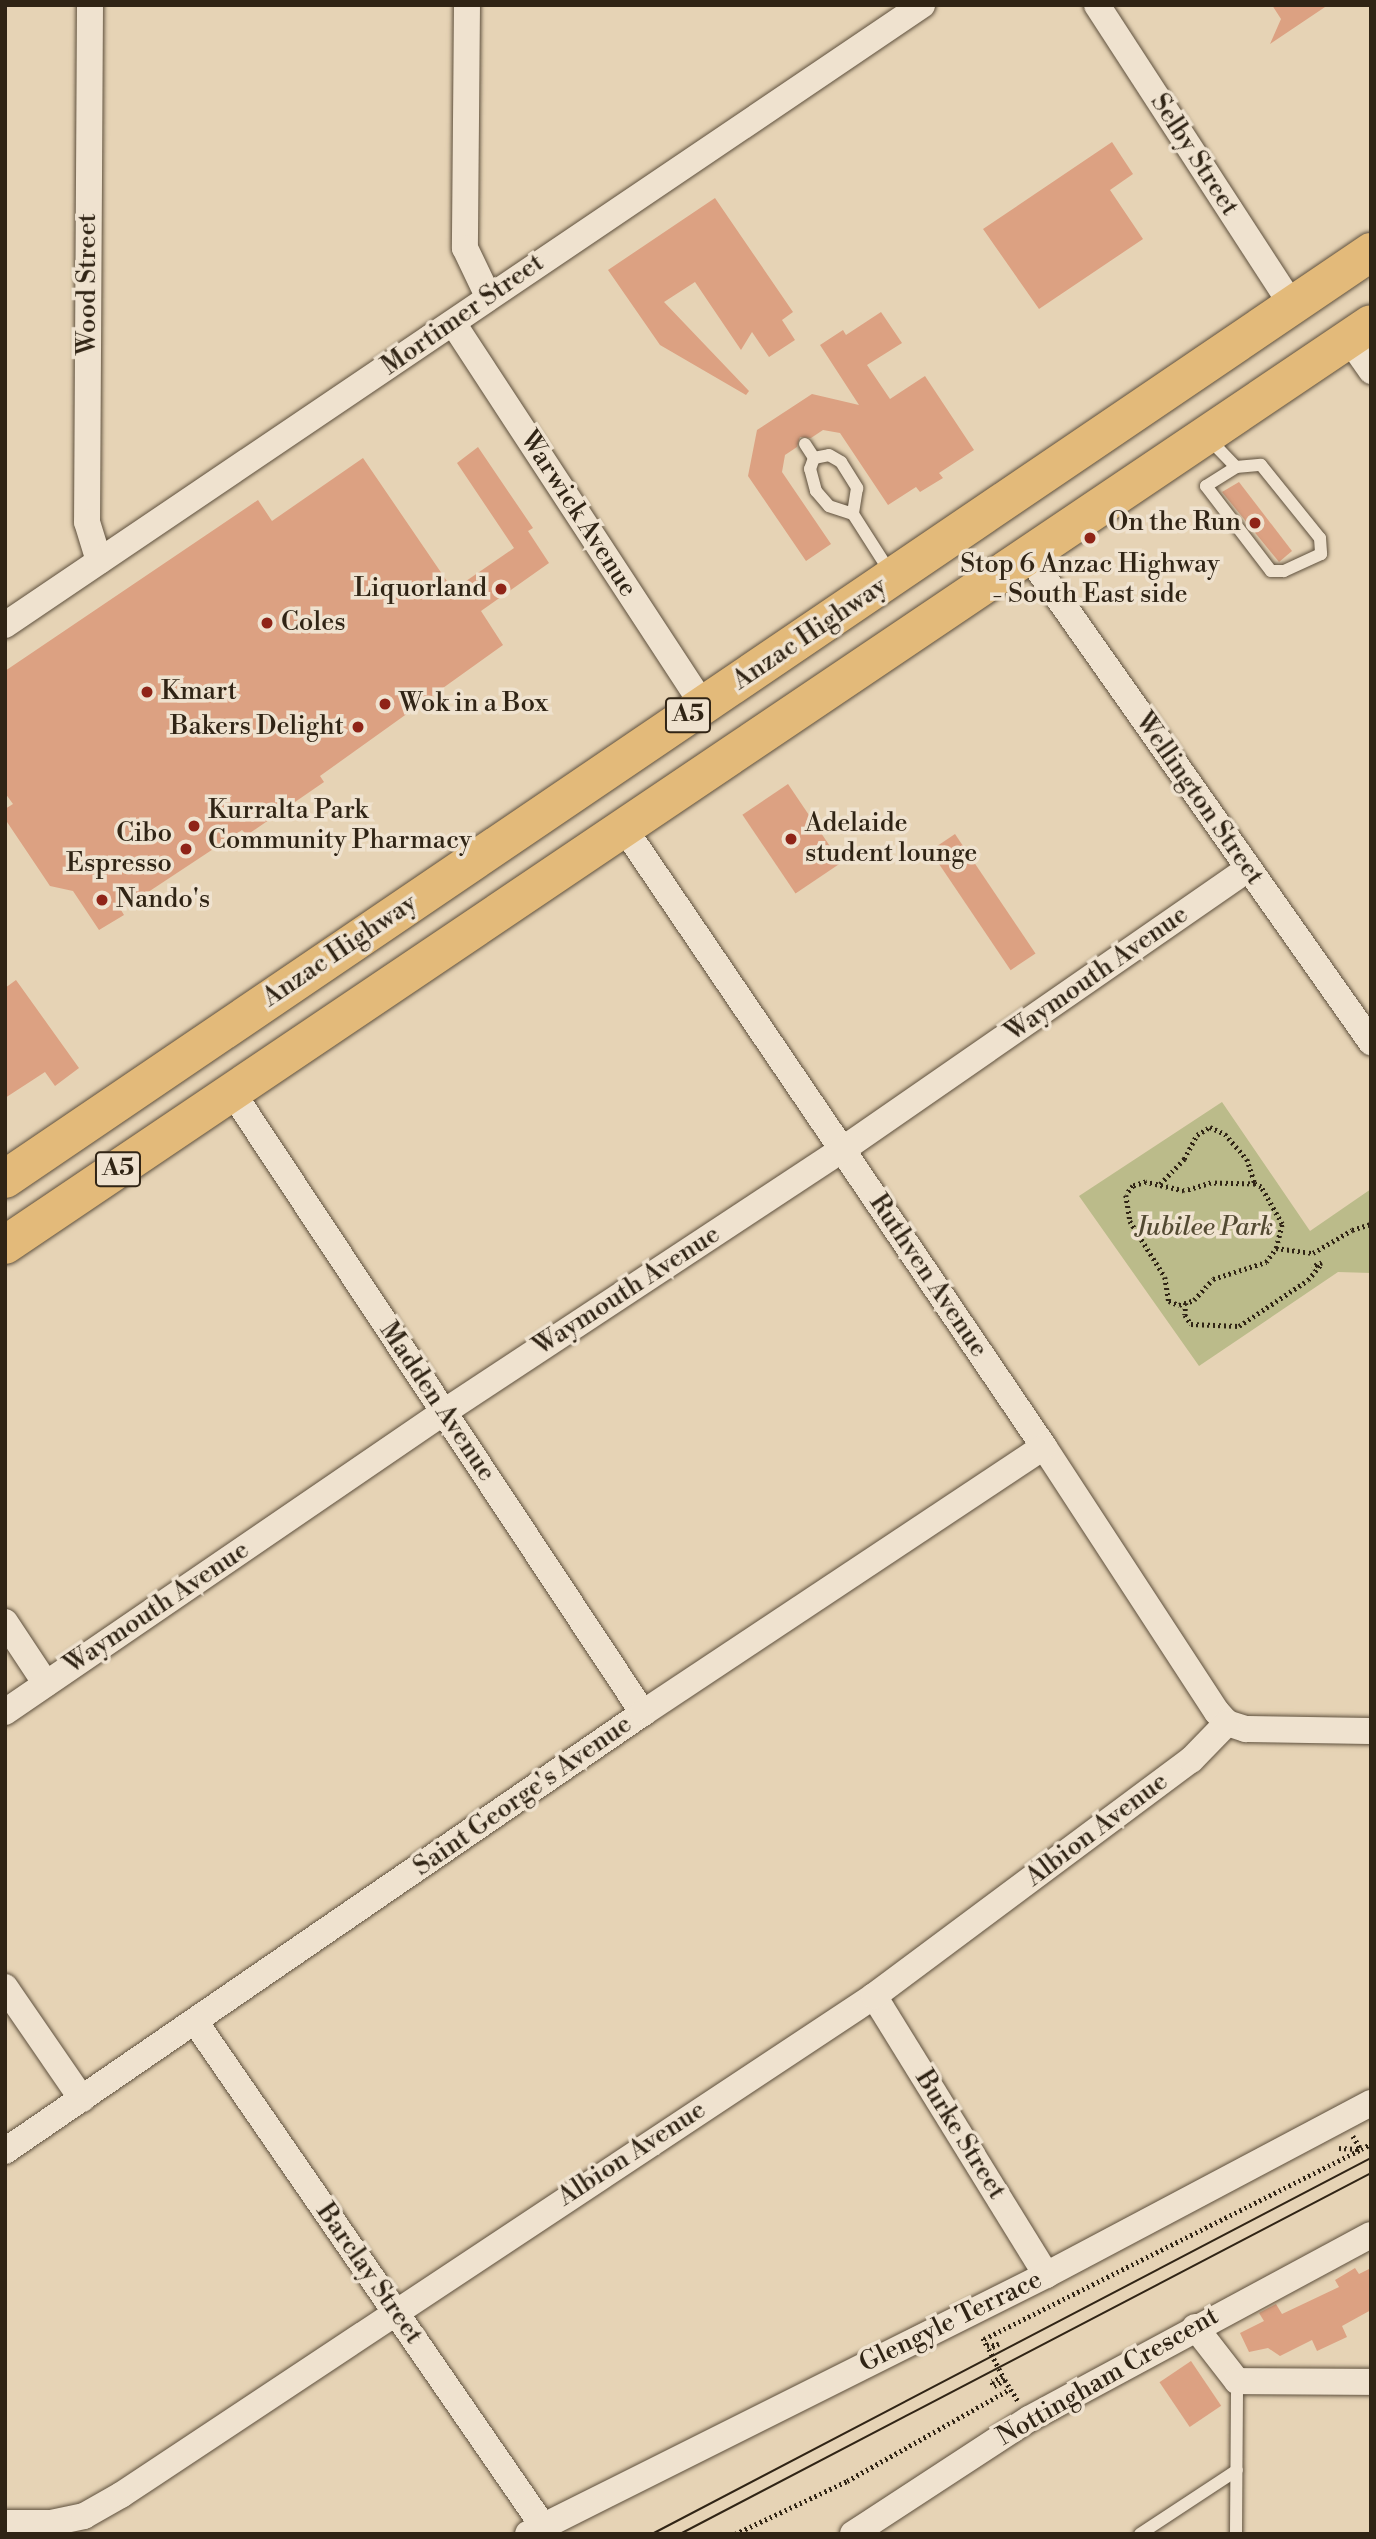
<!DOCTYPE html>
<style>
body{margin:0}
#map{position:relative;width:1376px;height:2539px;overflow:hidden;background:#e6d3b5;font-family:"Libre Bodoni",serif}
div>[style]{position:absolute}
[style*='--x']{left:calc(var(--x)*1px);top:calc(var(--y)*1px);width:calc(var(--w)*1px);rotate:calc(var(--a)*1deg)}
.green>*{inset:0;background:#bbbb8a}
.building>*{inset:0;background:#dca182;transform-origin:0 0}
.path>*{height:4.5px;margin-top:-2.25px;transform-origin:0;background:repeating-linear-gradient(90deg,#302415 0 2px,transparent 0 5.5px)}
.roads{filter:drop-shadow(0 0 2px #5e503d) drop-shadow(0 0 2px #5e503d)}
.service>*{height:12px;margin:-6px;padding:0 6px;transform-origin:6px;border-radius:6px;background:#efe2cf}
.minor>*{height:26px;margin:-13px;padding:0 13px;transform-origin:13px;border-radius:13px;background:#efe2cf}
.trunk>*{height:38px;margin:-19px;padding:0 19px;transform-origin:19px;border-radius:19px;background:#e3ba7a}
.tram>*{height:2px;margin:-1px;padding:0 1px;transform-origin:1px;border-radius:1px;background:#302415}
.dots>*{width:19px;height:19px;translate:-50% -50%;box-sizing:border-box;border:4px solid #efe2cf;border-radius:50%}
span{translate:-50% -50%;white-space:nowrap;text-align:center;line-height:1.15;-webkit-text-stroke:7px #efe2cf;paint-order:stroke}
.shield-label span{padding:2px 5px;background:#efe2cf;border:2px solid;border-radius:5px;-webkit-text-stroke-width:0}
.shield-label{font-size:24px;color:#302415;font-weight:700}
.street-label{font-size:26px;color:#302415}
.poi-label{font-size:26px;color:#302415}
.right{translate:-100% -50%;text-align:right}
.left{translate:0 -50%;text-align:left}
.park-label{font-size:26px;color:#534a32;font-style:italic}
.frame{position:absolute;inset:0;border:7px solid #302415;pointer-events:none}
</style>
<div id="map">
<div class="green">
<i style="clip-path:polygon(1222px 1102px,1310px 1231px,1371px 1189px,1371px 1273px,1338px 1272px,1199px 1366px,1079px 1196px)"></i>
</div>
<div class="building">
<i style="clip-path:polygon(1272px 5px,1328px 5px,1270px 44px,1281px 19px)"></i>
<i style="clip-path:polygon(1112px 142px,1133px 174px,1110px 190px,1143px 239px,1039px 309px,983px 229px)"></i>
<i style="clip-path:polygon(715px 198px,793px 312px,782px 320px,795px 340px,769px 357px,752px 332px,741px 350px,695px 282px,664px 302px,749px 391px,746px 395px,660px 345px,608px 270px)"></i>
<i style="clip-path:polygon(881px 312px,902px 343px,867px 365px,890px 399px,925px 376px,974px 450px,939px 473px,943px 478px,920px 492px,916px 487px,888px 505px,840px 433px,823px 430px,811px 438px,800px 437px,797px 447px,785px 455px,782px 472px,831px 544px,806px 561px,748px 476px,757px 430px,812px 394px,859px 405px,820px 345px,843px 330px,846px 335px)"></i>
<i style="clip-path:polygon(478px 447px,533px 528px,528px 531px,549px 563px,481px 611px,503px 645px,320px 776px,324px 782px,247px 835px,242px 830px,121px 910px,124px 915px,99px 930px,73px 891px,50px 886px,5px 819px,5px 809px,13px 804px,5px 793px,5px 671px,258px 500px,272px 521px,363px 458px,453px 590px,514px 548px,457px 463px)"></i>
<i style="clip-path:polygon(1239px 482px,1292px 551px,1279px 562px,1222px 492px)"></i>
<i style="left:788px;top:784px;width:95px;height:55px;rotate:56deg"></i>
<i style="left:955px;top:834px;width:144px;height:30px;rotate:56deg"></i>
<i style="clip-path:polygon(16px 980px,79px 1068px,55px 1086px,45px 1072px,5px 1098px,5px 988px)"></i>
<i style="clip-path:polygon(1355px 2268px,1359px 2274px,1371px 2268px,1371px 2310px,1342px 2326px,1347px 2337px,1317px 2351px,1312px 2340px,1280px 2356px,1268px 2348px,1249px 2352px,1240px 2333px,1264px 2321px,1259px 2313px,1276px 2304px,1282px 2314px,1339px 2287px,1335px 2280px)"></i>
<i style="left:1191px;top:2361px;width:54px;height:38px;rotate:56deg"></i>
</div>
<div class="path">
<i style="--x:1160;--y:1184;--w:35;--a:-46"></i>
<i style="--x:1184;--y:1159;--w:27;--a:-62"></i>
<i style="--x:1197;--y:1135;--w:15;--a:-32"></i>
<i style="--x:1210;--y:1127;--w:17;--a:25"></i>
<i style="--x:1225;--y:1134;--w:33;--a:49"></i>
<i style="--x:1247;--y:1159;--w:26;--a:72"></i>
<i style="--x:1276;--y:1248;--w:25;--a:-76"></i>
<i style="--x:1282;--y:1224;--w:43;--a:-119.6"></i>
<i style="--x:1261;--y:1187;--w:7;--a:-153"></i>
<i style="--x:1255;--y:1184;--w:44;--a:-178.7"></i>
<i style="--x:1211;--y:1183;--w:28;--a:163"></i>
<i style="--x:1184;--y:1191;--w:39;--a:-167"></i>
<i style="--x:1146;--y:1182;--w:14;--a:163"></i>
<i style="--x:1133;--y:1186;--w:11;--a:128"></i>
<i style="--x:1126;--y:1195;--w:26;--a:81"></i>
<i style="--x:1130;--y:1221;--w:66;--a:58"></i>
<i style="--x:1165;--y:1277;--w:24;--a:81"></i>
<i style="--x:1169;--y:1301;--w:11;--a:22"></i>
<i style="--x:1179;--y:1305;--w:16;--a:-18"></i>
<i style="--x:1194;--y:1300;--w:28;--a:-48"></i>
<i style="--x:1213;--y:1279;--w:56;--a:-17.8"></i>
<i style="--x:1266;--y:1262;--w:17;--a:-54"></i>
<i style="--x:1276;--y:1248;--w:37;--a:8"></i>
<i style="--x:1313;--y:1253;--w:45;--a:-30.5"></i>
<i style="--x:1352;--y:1230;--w:20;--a:-18"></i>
<i style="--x:1186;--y:1303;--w:12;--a:95"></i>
<i style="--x:1185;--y:1315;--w:11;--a:56"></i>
<i style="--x:1191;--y:1324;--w:48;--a:2.4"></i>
<i style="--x:1239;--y:1326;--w:83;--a:-33.7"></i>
<i style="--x:1308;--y:1280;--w:22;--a:-51"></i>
<i style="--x:1322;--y:1263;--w:11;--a:158"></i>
<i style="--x:1353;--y:2136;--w:15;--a:58"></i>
<i style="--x:1361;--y:2149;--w:11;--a:-27"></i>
<i style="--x:1339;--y:2148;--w:19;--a:3"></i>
<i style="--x:983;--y:2338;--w:9;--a:63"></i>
<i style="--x:987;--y:2346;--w:12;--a:-9"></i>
<i style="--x:999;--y:2344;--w:11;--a:153"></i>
<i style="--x:989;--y:2349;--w:31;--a:63"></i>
<i style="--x:1003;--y:2377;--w:12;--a:156"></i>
<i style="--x:992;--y:2382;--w:4;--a:63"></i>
<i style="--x:994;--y:2386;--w:13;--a:-29"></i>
<i style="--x:1005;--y:2380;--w:25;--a:58"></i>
<i style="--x:984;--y:2339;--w:422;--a:-26.7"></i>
<i style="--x:735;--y:2534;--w:124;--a:-25.3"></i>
<i style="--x:847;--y:2481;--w:187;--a:-29.4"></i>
</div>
<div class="roads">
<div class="service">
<i style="--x:1209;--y:439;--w:39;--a:46"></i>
<i style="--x:1236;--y:467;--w:25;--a:-5"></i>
<i style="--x:1261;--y:465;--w:94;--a:51.1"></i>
<i style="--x:1320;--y:538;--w:16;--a:86"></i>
<i style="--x:1321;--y:554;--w:41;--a:155.3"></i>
<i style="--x:1284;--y:571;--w:13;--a:180"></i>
<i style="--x:1271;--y:571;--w:107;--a:-127.4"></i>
<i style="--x:1206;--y:486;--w:36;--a:-32"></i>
<i style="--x:805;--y:444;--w:17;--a:57"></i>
<i style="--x:853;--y:514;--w:25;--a:-162"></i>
<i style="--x:829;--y:506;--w:20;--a:-131"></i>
<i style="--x:816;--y:491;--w:23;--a:-105"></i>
<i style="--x:810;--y:469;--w:12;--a:-70"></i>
<i style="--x:814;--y:458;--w:15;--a:-11"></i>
<i style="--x:829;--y:455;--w:14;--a:30"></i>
<i style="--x:841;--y:462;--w:31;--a:58"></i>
<i style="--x:857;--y:488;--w:26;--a:99"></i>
<i style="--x:853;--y:514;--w:72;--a:57.4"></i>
<i style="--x:1140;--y:2534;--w:116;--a:-33.4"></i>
<i style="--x:1236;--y:2534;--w:153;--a:-89.6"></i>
</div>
<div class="minor">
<i style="--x:90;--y:5;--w:517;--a:90.33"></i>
<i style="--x:87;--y:522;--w:41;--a:72.9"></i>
<i style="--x:467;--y:5;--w:243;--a:90.5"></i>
<i style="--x:465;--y:248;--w:53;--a:64.4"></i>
<i style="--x:1097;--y:5;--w:358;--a:57"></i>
<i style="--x:453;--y:323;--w:457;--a:56.8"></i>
<i style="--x:1349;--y:339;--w:39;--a:55"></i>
<i style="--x:1028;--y:555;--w:596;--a:54.84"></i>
<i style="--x:5;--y:625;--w:1107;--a:-34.06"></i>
<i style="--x:626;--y:831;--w:744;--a:55.84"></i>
<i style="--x:1044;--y:1447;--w:316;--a:56.9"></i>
<i style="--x:1217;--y:1712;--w:15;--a:48"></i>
<i style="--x:1227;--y:1723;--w:20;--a:18"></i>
<i style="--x:1246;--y:1729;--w:125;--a:0.9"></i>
<i style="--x:232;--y:1092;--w:745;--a:56.5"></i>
<i style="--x:5;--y:1622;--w:74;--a:56.5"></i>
<i style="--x:5;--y:1712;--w:532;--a:-34.35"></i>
<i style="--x:444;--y:1412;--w:476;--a:-33.4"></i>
<i style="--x:842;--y:1150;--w:494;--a:-34.7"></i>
<i style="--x:5;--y:1987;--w:136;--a:55.5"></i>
<i style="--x:874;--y:1996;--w:328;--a:58.3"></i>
<i style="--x:196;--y:2023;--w:611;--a:55.4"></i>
<i style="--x:5;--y:2151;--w:774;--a:-34.47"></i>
<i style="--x:643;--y:1713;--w:481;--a:-33.6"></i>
<i style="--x:1195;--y:2327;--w:68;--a:52.1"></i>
<i style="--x:1237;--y:2381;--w:134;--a:0.4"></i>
<i style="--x:5;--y:2523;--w:46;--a:0"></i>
<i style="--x:51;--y:2523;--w:34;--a:-12"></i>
<i style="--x:84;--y:2516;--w:43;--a:-29.6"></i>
<i style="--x:121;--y:2495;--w:903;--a:-33.53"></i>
<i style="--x:874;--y:1996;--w:395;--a:-36.7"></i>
<i style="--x:1191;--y:1760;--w:52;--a:-45.8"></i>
<i style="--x:528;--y:2534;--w:579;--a:-26.57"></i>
<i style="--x:1046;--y:2275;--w:368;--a:-27.9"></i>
<i style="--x:853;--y:2534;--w:210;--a:-33.2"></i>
<i style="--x:1029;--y:2419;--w:388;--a:-28.3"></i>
</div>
<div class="trunk">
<i style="--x:5;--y:1179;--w:1651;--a:-34.16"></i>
<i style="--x:5;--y:1245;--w:1647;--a:-33.99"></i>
</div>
</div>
<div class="tram">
<i style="--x:652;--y:2534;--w:811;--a:-27.61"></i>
<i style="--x:680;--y:2534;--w:780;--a:-27.58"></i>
</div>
<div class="dots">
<i style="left:1255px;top:523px;background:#8f2418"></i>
<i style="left:1090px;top:538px;background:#8f2418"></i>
<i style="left:501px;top:589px;background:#8f2418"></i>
<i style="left:267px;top:623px;background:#8f2418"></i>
<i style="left:147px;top:692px;background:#8f2418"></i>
<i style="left:385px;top:704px;background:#8f2418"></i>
<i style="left:358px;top:727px;background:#8f2418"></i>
<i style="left:194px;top:826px;background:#8f2418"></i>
<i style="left:791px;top:839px;background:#8f2418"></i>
<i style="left:186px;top:849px;background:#8f2418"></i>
<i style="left:102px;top:900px;background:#8f2418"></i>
</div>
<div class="shield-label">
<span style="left:688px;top:715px">A5</span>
<span style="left:118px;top:1169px">A5</span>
</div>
<div class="street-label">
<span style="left:1194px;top:155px;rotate:57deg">Selby Street</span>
<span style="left:88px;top:284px;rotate:-90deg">Wood Street</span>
<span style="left:463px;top:315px;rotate:-35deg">Mortimer Street</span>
<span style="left:578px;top:514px;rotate:57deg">Warwick Avenue</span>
<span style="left:810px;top:634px;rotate:-34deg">Anzac Highway</span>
<span style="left:1199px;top:799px;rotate:55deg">Wellington Street</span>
<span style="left:340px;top:951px;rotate:-34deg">Anzac Highway</span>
<span style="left:1097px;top:974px;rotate:-35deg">Waymouth Avenue</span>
<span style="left:928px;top:1276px;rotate:56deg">Ruthven Avenue</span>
<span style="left:627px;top:1291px;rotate:-33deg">Waymouth Avenue</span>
<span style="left:437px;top:1402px;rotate:56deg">Madden Avenue</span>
<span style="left:157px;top:1608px;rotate:-34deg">Waymouth Avenue</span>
<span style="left:523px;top:1796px;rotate:-35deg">Saint George's Avenue</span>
<span style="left:1097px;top:1830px;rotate:-37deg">Albion Avenue</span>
<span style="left:960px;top:2135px;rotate:58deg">Burke Street</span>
<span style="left:632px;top:2154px;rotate:-33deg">Albion Avenue</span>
<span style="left:369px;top:2274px;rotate:55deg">Barclay Street</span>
<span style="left:951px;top:2322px;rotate:-26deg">Glengyle Terrace</span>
<span style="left:1108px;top:2377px;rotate:-30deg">Nottingham Crescent</span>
</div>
<div class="poi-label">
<span class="right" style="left:1241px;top:523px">On the Run</span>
<span style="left:1090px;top:580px">Stop 6 Anzac Highway<br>- South East side</span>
<span class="right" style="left:487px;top:589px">Liquorland</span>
<span class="left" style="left:281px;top:623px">Coles</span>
<span class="left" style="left:161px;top:692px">Kmart</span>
<span class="left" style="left:399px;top:704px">Wok in a Box</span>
<span class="right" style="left:344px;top:727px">Bakers Delight</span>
<span class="left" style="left:208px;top:826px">Kurralta Park<br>Community Pharmacy</span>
<span class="left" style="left:805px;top:839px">Adelaide<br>student lounge</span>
<span class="right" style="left:172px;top:849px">Cibo<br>Espresso</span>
<span class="left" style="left:116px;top:900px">Nando's</span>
</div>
<div class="park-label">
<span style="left:1205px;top:1228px">Jubilee Park</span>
</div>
<div class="frame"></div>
</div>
